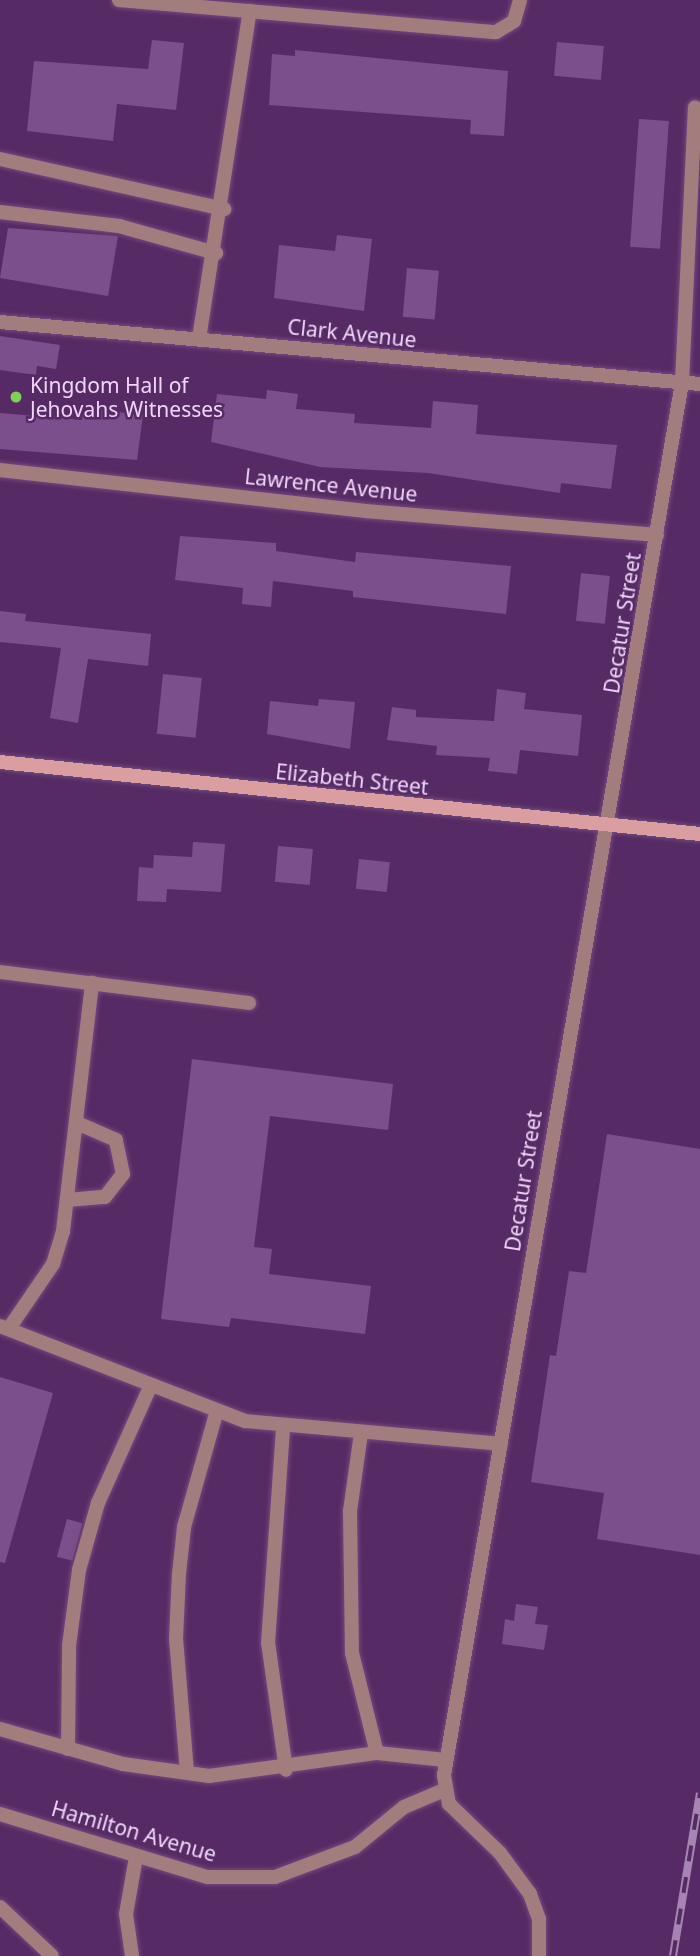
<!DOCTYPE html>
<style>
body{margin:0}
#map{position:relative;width:700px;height:1956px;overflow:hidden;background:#562b65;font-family:"Noto Sans",sans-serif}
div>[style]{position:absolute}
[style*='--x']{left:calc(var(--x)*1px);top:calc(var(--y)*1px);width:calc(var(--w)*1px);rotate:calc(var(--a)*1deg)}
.building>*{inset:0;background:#7b4f8b;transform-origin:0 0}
.roads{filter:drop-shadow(0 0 2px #724a7f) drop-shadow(0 0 2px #724a7f)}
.lane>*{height:14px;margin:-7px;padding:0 7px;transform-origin:7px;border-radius:7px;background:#a37d7e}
.street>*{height:14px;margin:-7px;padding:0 7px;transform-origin:7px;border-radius:7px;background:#a37d7e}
.secondary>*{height:14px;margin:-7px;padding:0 7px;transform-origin:7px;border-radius:7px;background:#da9ea0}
.rail>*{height:8px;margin-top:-4px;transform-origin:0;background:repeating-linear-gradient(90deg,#562b65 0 16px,#a685b2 0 32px);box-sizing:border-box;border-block:2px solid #a685b2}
.dots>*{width:19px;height:19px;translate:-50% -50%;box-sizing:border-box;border:4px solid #562b65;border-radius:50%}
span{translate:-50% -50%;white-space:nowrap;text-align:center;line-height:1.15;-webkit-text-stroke:5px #562b65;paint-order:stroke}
.street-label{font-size:21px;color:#efd6f8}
.poi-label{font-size:21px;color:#efd6f8}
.left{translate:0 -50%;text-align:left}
</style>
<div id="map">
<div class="building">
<i style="clip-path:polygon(152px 40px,184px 43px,176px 110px,117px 104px,113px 141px,27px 131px,34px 61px,148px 69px)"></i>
<i style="left:557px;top:42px;width:47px;height:34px;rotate:5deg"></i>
<i style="clip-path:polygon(295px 50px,508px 71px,504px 136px,470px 134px,471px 120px,269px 105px,272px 54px,295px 56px)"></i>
<i style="left:639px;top:119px;width:30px;height:128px;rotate:4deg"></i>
<i style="clip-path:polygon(8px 228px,118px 236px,108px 296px,0 278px)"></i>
<i style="clip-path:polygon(337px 235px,372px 239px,364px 311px,274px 298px,279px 245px,335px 251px)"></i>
<i style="left:407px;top:268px;width:32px;height:49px;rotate:5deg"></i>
<i style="clip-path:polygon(0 336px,60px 345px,56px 369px,37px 366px,36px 375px,0 370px)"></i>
<i style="clip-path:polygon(267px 390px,298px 394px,296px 409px,355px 414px,354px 423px,431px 428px,433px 401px,478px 405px,476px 434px,617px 445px,611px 489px,561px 483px,560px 493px,428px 473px,320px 467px,211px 442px,217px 394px,266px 399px)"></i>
<i style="clip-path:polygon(83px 408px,143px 415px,137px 460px,0 449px,0 413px,82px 420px)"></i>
<i style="clip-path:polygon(180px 536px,276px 543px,276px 551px,355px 562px,356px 552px,511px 566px,506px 614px,353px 597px,353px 591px,273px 581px,271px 607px,242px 604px,243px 588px,175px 580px)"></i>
<i style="left:581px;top:573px;width:29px;height:48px;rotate:6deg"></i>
<i style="clip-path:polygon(0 611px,26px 614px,25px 621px,151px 634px,148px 666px,88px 659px,78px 723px,50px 718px,61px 648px,0 642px)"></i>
<i style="left:163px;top:674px;width:39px;height:60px;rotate:6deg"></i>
<i style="clip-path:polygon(497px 689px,526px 693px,524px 709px,582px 715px,578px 756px,520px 750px,517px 774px,488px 771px,490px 758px,436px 755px,437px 746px,387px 740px,392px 707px,416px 710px,416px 717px,494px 721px)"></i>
<i style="clip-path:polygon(319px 699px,355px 702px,350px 749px,267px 734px,270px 701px,318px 706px)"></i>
<i style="clip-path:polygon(193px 842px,225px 844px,221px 892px,167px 889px,166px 902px,137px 901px,139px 867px,153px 868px,154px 855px,192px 857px)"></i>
<i style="left:278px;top:846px;width:35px;height:36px;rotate:5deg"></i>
<i style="left:359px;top:859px;width:31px;height:30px;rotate:6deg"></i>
<i style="clip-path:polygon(192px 1059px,393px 1084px,388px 1130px,270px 1116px,254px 1247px,272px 1249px,269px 1274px,371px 1286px,365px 1334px,231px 1318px,229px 1327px,161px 1319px)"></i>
<i style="clip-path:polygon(607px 1134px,700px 1149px,700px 1555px,597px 1539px,604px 1493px,531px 1482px,550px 1355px,556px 1356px,569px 1271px,586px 1273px)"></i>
<i style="clip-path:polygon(0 1377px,53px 1393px,5px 1563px,0 1562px)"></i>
<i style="left:67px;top:1519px;width:16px;height:39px;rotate:15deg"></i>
<i style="clip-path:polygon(516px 1604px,538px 1607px,535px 1624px,548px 1625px,544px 1650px,502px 1644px,505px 1619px,514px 1621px)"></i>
</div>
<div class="roads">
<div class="lane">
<i style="--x:0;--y:159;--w:230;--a:12.6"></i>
<i style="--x:0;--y:212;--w:120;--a:6.7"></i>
<i style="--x:119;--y:226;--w:101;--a:15.6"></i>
<i style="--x:199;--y:339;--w:332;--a:-81.2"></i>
<i style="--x:0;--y:972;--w:251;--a:7.1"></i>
<i style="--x:67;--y:1200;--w:38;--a:-5"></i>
<i style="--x:105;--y:1197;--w:29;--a:-52"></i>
<i style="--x:123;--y:1174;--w:35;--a:-102"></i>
<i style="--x:116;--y:1140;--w:43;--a:-156.4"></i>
<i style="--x:0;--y:1326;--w:263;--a:21.2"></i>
<i style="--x:245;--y:1421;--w:257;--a:5.1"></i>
<i style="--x:10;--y:1327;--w:76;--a:-55.7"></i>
<i style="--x:53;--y:1264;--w:34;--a:-73"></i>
<i style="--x:63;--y:1231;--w:250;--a:-83.3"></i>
<i style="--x:283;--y:1429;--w:214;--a:94"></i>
<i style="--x:268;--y:1642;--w:129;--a:82"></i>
<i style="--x:361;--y:1433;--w:79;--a:98"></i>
<i style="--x:350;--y:1511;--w:142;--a:89.2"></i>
<i style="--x:352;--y:1653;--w:103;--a:76"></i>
<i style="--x:0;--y:1729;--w:128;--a:15.9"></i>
<i style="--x:123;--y:1764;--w:87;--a:7.9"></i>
<i style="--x:209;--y:1776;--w:170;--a:-7.8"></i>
<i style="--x:377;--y:1753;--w:69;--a:5.8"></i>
<i style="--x:68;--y:1749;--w:103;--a:-89.4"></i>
<i style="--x:69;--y:1646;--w:77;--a:-82.5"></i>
<i style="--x:79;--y:1570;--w:70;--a:-74.2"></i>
<i style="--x:98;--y:1503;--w:129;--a:-65.8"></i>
<i style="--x:187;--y:1772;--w:133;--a:-94.7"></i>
<i style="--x:176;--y:1639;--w:65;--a:-87.4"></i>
<i style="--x:179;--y:1574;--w:47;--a:-83.9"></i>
<i style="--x:184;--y:1527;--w:117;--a:-74.2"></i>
<i style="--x:0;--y:1907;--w:71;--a:43.3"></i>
<i style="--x:132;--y:1956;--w:42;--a:-98.1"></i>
<i style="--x:126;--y:1914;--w:58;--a:-80"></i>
</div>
<div class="street">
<i style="--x:119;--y:0;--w:378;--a:4.9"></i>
<i style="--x:496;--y:32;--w:21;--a:-31"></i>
<i style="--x:514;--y:21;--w:22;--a:-74"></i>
<i style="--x:0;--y:322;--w:703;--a:5.06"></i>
<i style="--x:0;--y:470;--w:368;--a:6.4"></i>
<i style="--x:366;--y:511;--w:292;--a:4.7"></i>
<i style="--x:0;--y:1814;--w:217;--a:16.9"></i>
<i style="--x:208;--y:1877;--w:67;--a:0"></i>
<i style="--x:275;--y:1877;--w:85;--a:-20.6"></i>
<i style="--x:355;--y:1847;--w:63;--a:-39.2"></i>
<i style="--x:404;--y:1807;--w:43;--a:-23"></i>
<i style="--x:539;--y:1956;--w:37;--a:-90"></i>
<i style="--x:539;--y:1919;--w:27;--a:-110"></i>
<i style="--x:530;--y:1894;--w:51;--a:-126.2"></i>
<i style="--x:500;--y:1853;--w:71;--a:-136.1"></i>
<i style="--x:449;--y:1804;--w:29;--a:-100"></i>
<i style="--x:444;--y:1775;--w:1413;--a:-80.3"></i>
<i style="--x:682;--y:382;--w:275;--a:-87.3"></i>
</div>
<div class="secondary">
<i style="--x:0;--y:762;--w:704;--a:5.87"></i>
</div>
</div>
<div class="rail">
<i style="--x:673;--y:1956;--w:165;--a:-80.6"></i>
</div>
<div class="dots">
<i style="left:16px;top:397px;background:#7dd154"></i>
</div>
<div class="street-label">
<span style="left:352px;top:333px;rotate:6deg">Clark Avenue</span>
<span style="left:331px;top:485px;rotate:6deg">Lawrence Avenue</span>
<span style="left:622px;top:623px;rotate:-81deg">Decatur Street</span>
<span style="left:352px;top:779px;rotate:6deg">Elizabeth Street</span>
<span style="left:523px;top:1181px;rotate:-81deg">Decatur Street</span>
<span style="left:134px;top:1831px;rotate:16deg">Hamilton Avenue</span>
</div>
<div class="poi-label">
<span class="left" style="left:30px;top:397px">Kingdom Hall of<br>Jehovahs Witnesses</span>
</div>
</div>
